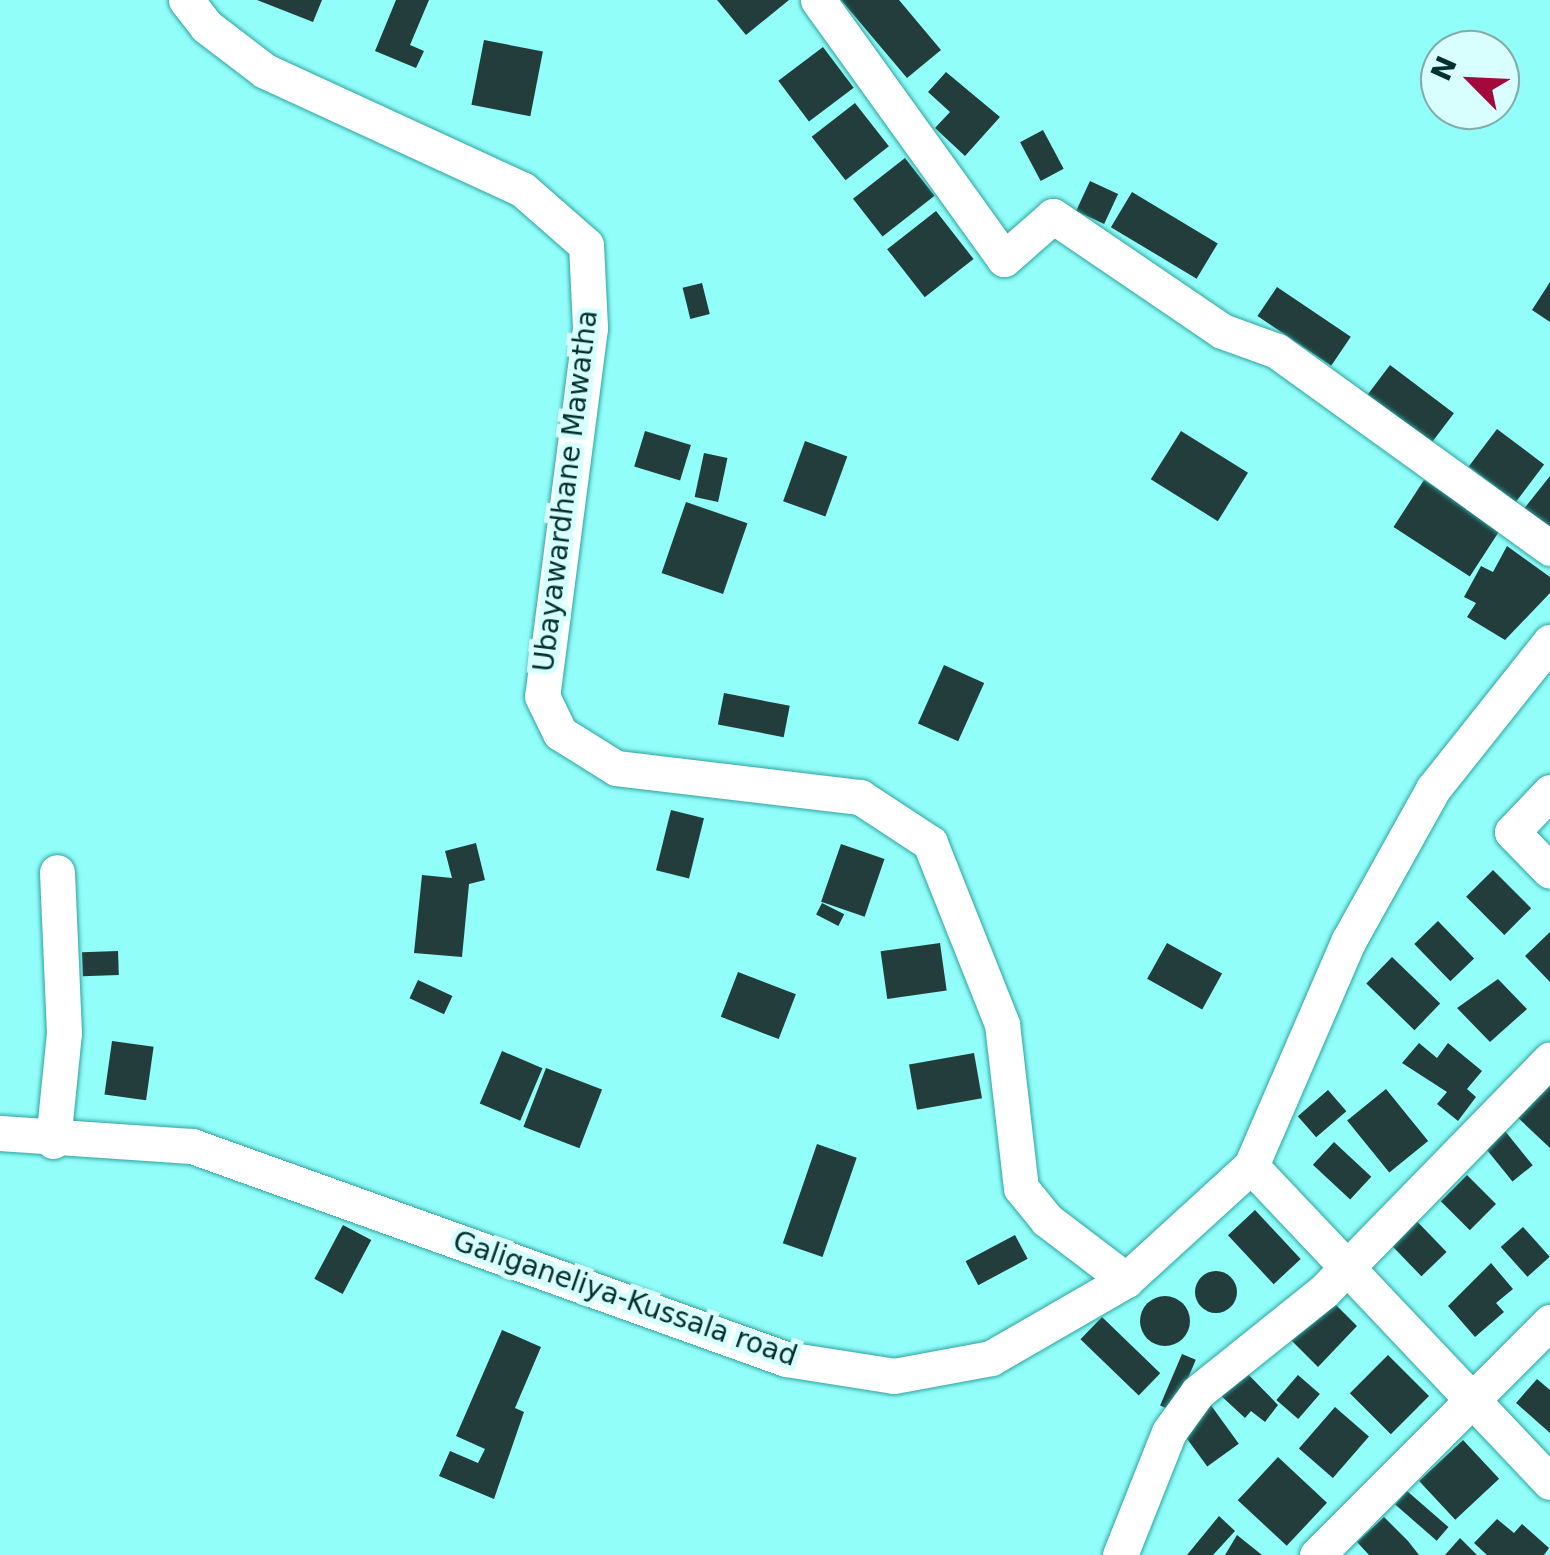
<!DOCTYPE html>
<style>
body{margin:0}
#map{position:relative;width:1550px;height:1555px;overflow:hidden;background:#92fefa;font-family:"DejaVu Sans",sans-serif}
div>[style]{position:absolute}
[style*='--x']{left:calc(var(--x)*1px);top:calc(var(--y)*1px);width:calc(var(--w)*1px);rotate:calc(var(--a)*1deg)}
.building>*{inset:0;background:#223d3c;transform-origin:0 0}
.round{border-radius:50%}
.roads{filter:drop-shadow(0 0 2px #2ea3a0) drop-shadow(0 0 2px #2ea3a0)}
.minor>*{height:35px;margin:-17.5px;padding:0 17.5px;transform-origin:17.5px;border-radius:17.5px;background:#fff}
span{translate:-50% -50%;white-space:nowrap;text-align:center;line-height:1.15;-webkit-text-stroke:10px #d8fffd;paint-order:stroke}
.street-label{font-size:28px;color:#00302f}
.north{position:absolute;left:1420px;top:30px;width:100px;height:100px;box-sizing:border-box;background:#d8fffd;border:2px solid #82acab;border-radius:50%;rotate:294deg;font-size:28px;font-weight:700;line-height:40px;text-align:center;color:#00302f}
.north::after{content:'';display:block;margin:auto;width:35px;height:45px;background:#a4093c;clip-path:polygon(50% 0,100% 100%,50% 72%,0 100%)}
</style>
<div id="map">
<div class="building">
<i style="clip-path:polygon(257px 0,322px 0,313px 22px)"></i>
<i style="clip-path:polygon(396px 0,429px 0,410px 45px,424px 51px,416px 68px,375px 51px)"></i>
<i style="clip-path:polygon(717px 0,789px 0,746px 35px)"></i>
<i style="clip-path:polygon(841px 0,899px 0,941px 50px,907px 78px)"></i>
<i style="left:484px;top:40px;width:60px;height:66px;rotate:11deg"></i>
<i style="left:823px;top:47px;width:51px;height:56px;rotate:53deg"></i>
<i style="clip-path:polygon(946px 72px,1000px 117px,965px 156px,935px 128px,950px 112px,928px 92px)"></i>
<i style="left:855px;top:103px;width:55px;height:55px;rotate:52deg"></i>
<i style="left:1043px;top:130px;width:44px;height:26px;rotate:62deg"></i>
<i style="left:905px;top:158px;width:48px;height:66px;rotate:52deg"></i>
<i style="left:1090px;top:181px;width:31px;height:33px;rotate:25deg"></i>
<i style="left:1132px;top:192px;width:100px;height:41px;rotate:31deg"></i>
<i style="left:936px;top:211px;width:61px;height:62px;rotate:52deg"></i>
<i style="clip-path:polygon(1550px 282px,1550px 322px,1532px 310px)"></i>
<i style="left:702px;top:283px;width:32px;height:20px;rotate:76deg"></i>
<i style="left:1277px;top:287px;width:89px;height:35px;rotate:34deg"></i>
<i style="left:1390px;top:365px;width:80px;height:37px;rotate:37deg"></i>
<i style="left:1497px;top:429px;width:59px;height:47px;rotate:37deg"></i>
<i style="left:645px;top:431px;width:48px;height:37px;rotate:17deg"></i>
<i style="left:1181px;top:431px;width:79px;height:57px;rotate:32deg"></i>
<i style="left:805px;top:441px;width:45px;height:64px;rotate:20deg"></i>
<i style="left:704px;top:453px;width:24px;height:45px;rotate:12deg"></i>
<i style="clip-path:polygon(1550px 476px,1550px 530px,1523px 510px)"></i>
<i style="left:1424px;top:480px;width:91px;height:56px;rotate:33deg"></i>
<i style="left:686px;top:502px;width:65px;height:75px;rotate:19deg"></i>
<i style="clip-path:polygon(1507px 546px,1550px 577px,1550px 593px,1505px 640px,1467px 617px,1476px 603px,1464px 597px,1481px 566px,1493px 572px)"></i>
<i style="left:944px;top:665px;width:44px;height:64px;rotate:24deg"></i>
<i style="left:724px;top:693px;width:67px;height:32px;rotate:11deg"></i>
<i style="left:671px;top:810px;width:34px;height:62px;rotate:14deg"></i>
<i style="clip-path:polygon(476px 843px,485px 880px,469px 884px,462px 957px,414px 953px,422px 875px,452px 878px,445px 851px)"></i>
<i style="left:841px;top:844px;width:46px;height:61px;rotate:19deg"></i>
<i style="left:1493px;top:870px;width:54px;height:38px;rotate:45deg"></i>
<i style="left:822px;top:903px;width:25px;height:13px;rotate:27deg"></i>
<i style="left:1438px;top:921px;width:52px;height:33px;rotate:46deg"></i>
<i style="clip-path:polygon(1550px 932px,1550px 982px,1525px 956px)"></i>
<i style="left:940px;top:943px;width:48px;height:60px;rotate:82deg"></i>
<i style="left:1167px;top:943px;width:63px;height:41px;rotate:29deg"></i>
<i style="left:118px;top:951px;width:24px;height:36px;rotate:88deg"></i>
<i style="left:1392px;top:957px;width:67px;height:37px;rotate:44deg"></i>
<i style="left:738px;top:972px;width:62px;height:48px;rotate:21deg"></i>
<i style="clip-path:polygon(1498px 979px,1527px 1009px,1490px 1042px,1457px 1008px)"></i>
<i style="left:418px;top:980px;width:38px;height:20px;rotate:25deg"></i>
<i style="left:112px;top:1041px;width:42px;height:54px;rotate:8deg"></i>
<i style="clip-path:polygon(1419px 1043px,1437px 1058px,1448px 1043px,1482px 1071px,1467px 1089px,1476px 1097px,1458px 1121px,1437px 1104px,1447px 1092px,1402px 1063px)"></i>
<i style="left:502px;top:1051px;width:44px;height:57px;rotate:23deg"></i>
<i style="left:974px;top:1053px;width:46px;height:66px;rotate:80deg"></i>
<i style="left:546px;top:1068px;width:60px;height:63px;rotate:21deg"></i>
<i style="clip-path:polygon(1550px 1076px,1550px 1148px,1514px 1114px)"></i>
<i style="left:1386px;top:1089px;width:67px;height:50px;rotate:51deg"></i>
<i style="left:1328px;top:1090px;width:28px;height:40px;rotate:49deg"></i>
<i style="left:1505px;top:1131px;width:44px;height:26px;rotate:51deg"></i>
<i style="left:1334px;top:1142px;width:51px;height:31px;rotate:43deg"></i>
<i style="left:817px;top:1144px;width:42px;height:105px;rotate:19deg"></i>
<i style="left:1467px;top:1175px;width:41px;height:37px;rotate:45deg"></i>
<i style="left:1255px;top:1210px;width:67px;height:37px;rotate:47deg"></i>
<i style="left:1407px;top:1211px;width:57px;height:35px;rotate:46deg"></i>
<i style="left:343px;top:1225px;width:32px;height:61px;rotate:28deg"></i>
<i style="left:1523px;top:1227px;width:40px;height:30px;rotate:48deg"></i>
<i style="left:1015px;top:1235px;width:27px;height:56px;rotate:62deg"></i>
<i style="clip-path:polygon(1491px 1263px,1513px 1289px,1496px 1303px,1504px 1312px,1475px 1337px,1448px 1306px)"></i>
<i class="round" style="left:1195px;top:1271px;width:42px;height:42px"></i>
<i class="round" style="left:1140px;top:1296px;width:50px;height:50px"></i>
<i style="clip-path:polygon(1332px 1301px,1357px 1326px,1318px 1367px,1287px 1336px)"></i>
<i style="left:1102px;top:1317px;width:81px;height:31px;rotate:44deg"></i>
<i style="clip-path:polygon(502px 1330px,541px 1347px,515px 1408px,524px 1412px,494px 1499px,439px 1476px,450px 1451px,478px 1463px,485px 1449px,456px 1436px)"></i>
<i style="left:1182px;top:1354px;width:15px;height:56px;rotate:23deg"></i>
<i style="left:1388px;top:1355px;width:58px;height:54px;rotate:45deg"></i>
<i style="clip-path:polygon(1240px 1366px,1278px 1405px,1265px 1422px,1251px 1411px,1245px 1418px,1217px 1392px)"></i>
<i style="left:1298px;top:1375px;width:29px;height:33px;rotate:41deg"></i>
<i style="clip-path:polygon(1537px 1379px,1550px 1390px,1550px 1433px,1516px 1403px)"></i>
<i style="left:1210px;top:1404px;width:49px;height:39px;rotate:54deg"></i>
<i style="left:1335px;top:1407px;width:45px;height:55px;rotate:41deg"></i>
<i style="left:1463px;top:1440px;width:53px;height:60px;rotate:47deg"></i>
<i style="left:1278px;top:1457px;width:67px;height:59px;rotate:43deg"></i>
<i style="left:1407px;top:1491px;width:55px;height:18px;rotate:41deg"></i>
<i style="clip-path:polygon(1219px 1516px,1235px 1531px,1213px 1555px,1187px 1555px)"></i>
<i style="clip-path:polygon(1384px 1517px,1408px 1541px,1419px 1555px,1369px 1555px,1357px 1542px)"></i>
<i style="clip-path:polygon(1497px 1519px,1514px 1533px,1522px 1524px,1549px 1548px,1544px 1555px,1487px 1555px,1474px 1543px)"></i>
<i style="clip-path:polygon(1237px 1535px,1262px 1555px,1225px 1555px)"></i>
<i style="clip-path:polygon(1460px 1538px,1477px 1555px,1445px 1555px)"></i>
</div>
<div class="roads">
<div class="minor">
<i style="--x:186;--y:0;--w:33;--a:52"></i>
<i style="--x:206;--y:26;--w:74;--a:37.3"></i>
<i style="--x:265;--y:71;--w:283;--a:24.7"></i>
<i style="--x:522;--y:189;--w:85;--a:41.2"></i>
<i style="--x:586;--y:245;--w:83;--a:87.2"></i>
<i style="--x:590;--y:328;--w:371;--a:97.4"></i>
<i style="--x:542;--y:696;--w:41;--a:64.1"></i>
<i style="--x:560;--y:733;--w:66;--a:32"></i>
<i style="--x:616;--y:768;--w:246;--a:6.8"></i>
<i style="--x:860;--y:797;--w:84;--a:33.3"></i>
<i style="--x:930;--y:843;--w:195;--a:68.3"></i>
<i style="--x:1002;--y:1024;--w:165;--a:83.4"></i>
<i style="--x:1021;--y:1188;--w:41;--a:50.9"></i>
<i style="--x:1047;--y:1220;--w:99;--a:37.2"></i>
<i style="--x:818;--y:0;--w:319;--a:54.3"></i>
<i style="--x:1004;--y:259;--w:65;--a:-41.3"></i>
<i style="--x:1053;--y:216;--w:204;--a:34.2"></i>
<i style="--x:1222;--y:331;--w:59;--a:20"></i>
<i style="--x:1277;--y:351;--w:337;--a:35.8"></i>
<i style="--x:1550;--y:792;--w:55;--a:133.5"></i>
<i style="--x:1512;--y:832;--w:54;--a:45.7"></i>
<i style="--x:0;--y:1133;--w:192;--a:3.9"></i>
<i style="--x:192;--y:1146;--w:631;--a:19.73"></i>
<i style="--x:786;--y:1359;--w:109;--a:8.9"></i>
<i style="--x:894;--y:1376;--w:99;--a:-10.5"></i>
<i style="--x:991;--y:1358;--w:156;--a:-30"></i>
<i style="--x:1126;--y:1280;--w:169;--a:-42.4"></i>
<i style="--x:1251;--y:1166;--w:246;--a:-66.6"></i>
<i style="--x:1349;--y:940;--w:173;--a:-60.9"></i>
<i style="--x:1433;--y:789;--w:188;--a:-51.5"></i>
<i style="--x:53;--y:1141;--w:109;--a:-84.2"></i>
<i style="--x:64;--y:1033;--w:161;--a:-92.5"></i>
<i style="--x:1251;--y:1166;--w:435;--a:46.6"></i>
<i style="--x:1120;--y:1555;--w:132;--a:-68.3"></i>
<i style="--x:1169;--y:1432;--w:49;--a:-54.1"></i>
<i style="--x:1198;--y:1392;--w:160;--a:-38.7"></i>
<i style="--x:1323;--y:1292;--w:325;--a:-45.7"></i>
<i style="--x:1317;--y:1555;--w:330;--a:-45"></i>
</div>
</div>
<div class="street-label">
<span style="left:566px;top:491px;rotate:-83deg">Ubayawardhane Mawatha</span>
<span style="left:625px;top:1299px;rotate:19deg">Galiganeliya-Kussala road</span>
</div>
<div class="north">N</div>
</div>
